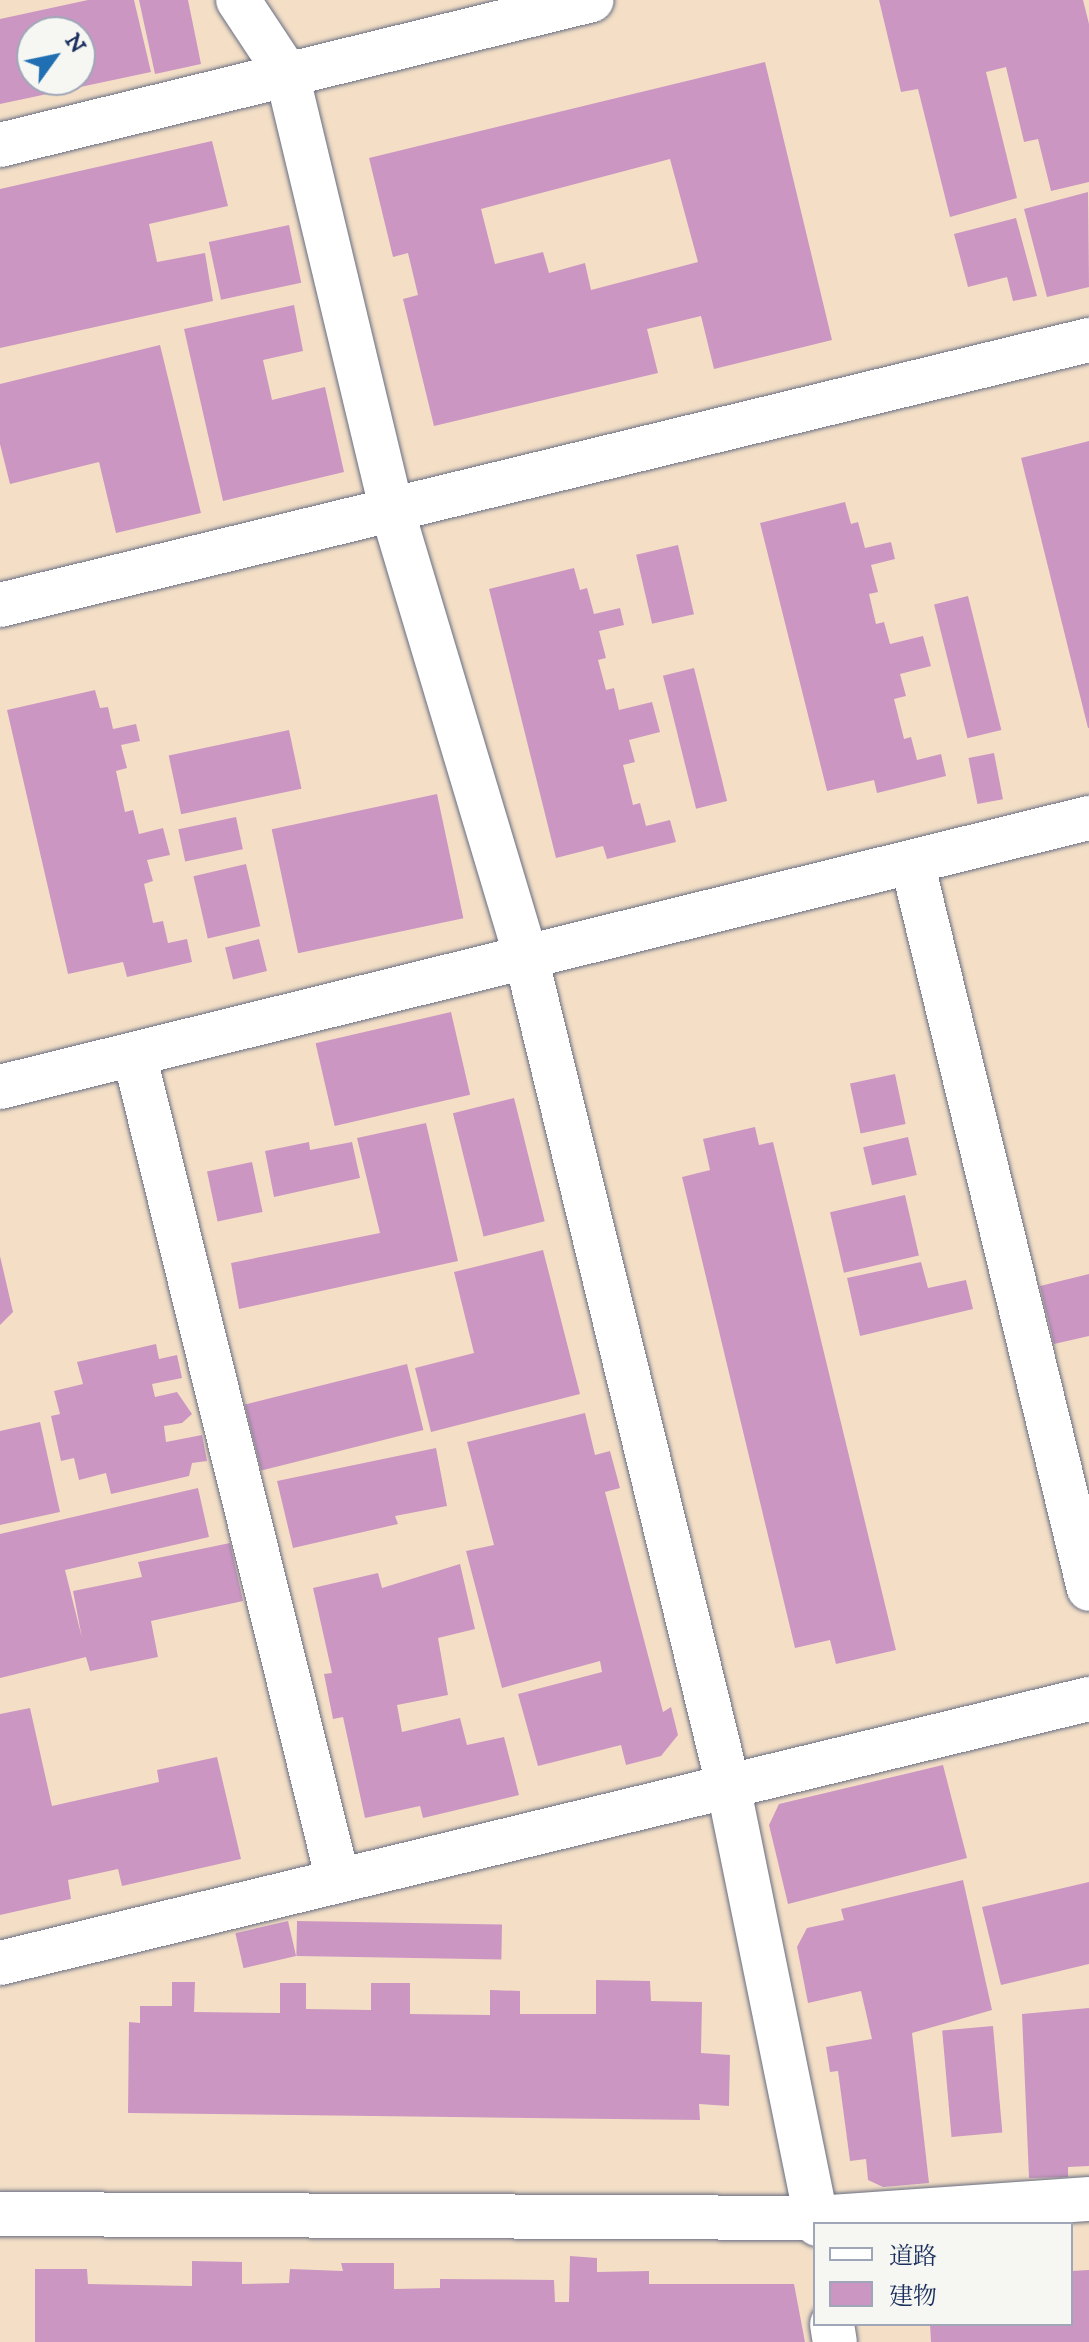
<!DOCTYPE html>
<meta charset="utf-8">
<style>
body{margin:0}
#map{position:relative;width:1089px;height:2342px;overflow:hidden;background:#f4dfc6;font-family:"IM FELL DW Pica","Noto Serif JP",serif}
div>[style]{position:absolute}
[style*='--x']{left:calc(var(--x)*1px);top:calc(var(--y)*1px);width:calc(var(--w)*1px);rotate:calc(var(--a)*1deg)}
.building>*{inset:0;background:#cb97c2;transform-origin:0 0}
.roads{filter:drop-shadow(0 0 2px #676d82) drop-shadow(0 0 2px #676d82)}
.minor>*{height:44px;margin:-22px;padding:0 22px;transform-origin:22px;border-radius:22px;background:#fff}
.tertiary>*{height:44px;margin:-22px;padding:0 22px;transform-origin:22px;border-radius:22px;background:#fff}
span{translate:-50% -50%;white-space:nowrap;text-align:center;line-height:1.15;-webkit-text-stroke:6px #f6f6f2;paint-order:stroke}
.legend{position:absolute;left:813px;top:2222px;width:260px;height:104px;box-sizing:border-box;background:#f6f6f2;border:2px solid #9ea6b7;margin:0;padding:10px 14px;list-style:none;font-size:24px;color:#1b2f5e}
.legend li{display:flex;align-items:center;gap:16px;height:40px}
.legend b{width:40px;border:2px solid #9ea6b7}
.north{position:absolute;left:16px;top:16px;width:80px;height:80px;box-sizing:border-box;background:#f6f6f2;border:2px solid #9ea6b7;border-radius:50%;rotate:57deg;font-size:22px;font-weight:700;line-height:32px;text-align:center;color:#1b2f5e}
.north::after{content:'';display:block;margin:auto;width:28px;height:36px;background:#1f6fb2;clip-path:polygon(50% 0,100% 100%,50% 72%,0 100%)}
</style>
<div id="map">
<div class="building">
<i style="clip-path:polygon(evenodd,88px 0,134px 0,151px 72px,0 104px,0 19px,88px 0,32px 32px,80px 32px,80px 80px,32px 80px,32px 32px)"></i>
<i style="clip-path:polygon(139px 0,188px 0,201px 64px,155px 74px)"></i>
<i style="clip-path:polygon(879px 0,1083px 0,1089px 24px,1089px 182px,1051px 191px,1038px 139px,1024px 142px,1006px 67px,986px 72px,1017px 198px,950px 217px,918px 89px,901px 92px)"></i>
<i style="clip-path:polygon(evenodd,765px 62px,832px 340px,714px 369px,701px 316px,647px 329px,658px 373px,434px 426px,403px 299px,418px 295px,408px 253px,393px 257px,369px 158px,765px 62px,670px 159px,698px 262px,591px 290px,585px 263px,549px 273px,543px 252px,495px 264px,481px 209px,670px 159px)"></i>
<i style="clip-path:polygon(212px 141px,228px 206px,149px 224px,157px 262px,205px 253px,213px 301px,0 348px,0 189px)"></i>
<i style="clip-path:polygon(1088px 192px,1089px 287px,1047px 297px,1024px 209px)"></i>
<i style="clip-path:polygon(1016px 218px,1037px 296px,1013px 301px,1007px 277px,968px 287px,954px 234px)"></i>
<i style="left:289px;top:225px;width:59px;height:82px;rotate:78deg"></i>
<i style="clip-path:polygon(294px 305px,303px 351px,263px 360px,272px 400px,325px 387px,344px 472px,223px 501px,184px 329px)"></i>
<i style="clip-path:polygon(160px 345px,201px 513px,116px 533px,99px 462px,10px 484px,0 444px,0 384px)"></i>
<i style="clip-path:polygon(1089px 441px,1089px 728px,1088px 728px,1021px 458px)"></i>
<i style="clip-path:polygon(845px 502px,851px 524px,858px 522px,865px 548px,891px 542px,895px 559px,871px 565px,878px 592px,869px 594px,876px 624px,884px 622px,890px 644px,923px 636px,931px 666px,900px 674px,906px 696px,894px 699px,904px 739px,911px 737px,917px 760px,941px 754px,946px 776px,877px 793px,874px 780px,827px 791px,760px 523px)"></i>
<i style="left:678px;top:545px;width:71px;height:43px;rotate:77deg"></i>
<i style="clip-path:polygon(574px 568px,580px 590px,587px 588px,594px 614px,620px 608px,624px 625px,599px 631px,606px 658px,598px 660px,606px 690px,614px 688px,619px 710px,652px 702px,660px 732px,629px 740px,635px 762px,623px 765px,633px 805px,640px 803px,646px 826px,670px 820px,676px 842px,607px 859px,603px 846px,556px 858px,489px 589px)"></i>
<i style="left:968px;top:596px;width:138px;height:35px;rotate:76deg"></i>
<i style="left:694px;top:668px;width:137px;height:32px;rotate:76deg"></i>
<i style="clip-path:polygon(95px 690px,100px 708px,108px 707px,113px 729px,136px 724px,140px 741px,121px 745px,127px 768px,116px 771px,125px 812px,133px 810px,139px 834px,163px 828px,170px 855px,147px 860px,153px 881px,144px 884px,153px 923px,163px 921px,168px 943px,187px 939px,192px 962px,127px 977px,123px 962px,68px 974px,7px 710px)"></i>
<i style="left:289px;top:730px;width:60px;height:123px;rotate:78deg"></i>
<i style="left:994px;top:753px;width:47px;height:26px;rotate:79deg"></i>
<i style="left:437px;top:794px;width:127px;height:169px;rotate:78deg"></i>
<i style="left:236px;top:817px;width:33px;height:59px;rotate:78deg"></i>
<i style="left:246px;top:864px;width:64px;height:54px;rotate:77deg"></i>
<i style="left:259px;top:939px;width:33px;height:35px;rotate:76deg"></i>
<i style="left:451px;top:1012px;width:85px;height:139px;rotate:77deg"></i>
<i style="left:895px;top:1074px;width:51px;height:46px;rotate:78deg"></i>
<i style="left:514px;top:1098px;width:127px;height:63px;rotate:76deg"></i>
<i style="clip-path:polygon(426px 1123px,458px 1261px,239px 1309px,231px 1263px,380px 1233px,357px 1138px)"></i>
<i style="clip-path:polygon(755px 1127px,759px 1145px,773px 1142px,896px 1650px,836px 1664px,830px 1640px,795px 1648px,682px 1177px,710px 1170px,703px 1139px)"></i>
<i style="left:908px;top:1137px;width:39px;height:46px;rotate:77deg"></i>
<i style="clip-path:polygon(309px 1142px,310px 1150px,352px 1142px,360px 1178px,274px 1197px,265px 1151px)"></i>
<i style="left:252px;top:1162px;width:51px;height:46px;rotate:78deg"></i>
<i style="left:905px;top:1195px;width:62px;height:77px;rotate:77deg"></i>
<i style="clip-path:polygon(543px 1250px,580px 1394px,431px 1432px,415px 1368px,474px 1353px,454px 1272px)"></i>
<i style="clip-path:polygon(0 1256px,13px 1312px,0 1325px)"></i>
<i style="clip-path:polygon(921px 1262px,928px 1288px,966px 1280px,973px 1309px,860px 1336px,847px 1278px)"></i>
<i style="clip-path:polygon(1089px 1274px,1089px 1336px,1054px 1344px,1040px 1286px)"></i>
<i style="clip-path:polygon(156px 1344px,159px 1359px,177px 1355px,182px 1378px,152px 1384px,155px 1397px,177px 1392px,192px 1414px,182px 1423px,164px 1426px,166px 1442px,202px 1435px,207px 1461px,192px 1463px,189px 1476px,111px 1494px,106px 1473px,79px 1480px,74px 1458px,61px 1461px,51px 1416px,60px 1414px,54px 1391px,83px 1384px,77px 1362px)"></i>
<i style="left:407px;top:1364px;width:68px;height:167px;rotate:76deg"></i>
<i style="clip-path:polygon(585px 1413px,595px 1455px,610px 1451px,620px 1488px,605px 1492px,663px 1712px,671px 1707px,678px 1735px,661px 1756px,626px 1765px,621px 1745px,538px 1766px,518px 1694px,602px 1672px,600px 1661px,502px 1688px,466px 1551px,494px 1545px,467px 1442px)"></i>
<i style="clip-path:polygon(40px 1422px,60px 1512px,0 1525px,0 1431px)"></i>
<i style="clip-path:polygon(436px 1448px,447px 1506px,395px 1516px,398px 1524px,293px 1548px,277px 1481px)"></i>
<i style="clip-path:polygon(198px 1488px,209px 1537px,65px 1570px,82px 1638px,73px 1591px,142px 1577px,138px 1562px,230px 1543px,243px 1601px,151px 1621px,158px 1657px,90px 1671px,86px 1657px,0 1678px,0 1534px)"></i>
<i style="clip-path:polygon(460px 1564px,475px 1629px,438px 1638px,448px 1695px,397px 1705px,402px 1732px,460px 1718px,467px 1745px,504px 1737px,519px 1795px,423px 1818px,420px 1806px,365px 1818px,343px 1717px,333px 1719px,324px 1674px,332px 1673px,313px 1588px,378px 1573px,382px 1588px)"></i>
<i style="clip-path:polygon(30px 1708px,52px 1806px,159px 1782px,157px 1770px,217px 1757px,241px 1859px,122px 1886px,118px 1869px,68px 1880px,71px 1899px,0 1915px,0 1714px)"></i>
<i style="clip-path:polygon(943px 1765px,967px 1858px,788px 1904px,769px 1825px,779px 1804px)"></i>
<i style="clip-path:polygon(963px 1880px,992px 2010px,912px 2033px,929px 2183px,883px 2187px,868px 2180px,866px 2159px,850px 2161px,838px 2071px,830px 2072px,826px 2047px,872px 2039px,861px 1991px,808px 2003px,797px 1947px,807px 1928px,844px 1920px,841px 1909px)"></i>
<i style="clip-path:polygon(1089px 1882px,1089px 1964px,1001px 1985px,982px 1907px)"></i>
<i style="left:288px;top:1921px;width:36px;height:54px;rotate:77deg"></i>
<i style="left:297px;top:1921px;width:205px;height:35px;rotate:1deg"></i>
<i style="clip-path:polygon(596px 1980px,650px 1981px,651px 2001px,702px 2002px,701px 2053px,730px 2055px,729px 2106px,699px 2104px,700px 2120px,128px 2113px,129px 2022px,140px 2023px,140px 2006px,172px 2006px,172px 1982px,195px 1982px,194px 2012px,280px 2013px,280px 1983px,306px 1983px,306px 2009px,371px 2010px,371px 1983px,410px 1983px,410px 2014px,490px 2015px,490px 1990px,520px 1991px,520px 2014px,596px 2014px)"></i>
<i style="clip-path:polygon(1089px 2008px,1089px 2166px,1068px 2167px,1068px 2177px,1029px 2178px,1022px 2014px)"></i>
<i style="left:993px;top:2026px;width:107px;height:51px;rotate:85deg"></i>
<i style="clip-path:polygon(570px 2256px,597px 2258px,597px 2272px,649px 2271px,649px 2284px,794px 2284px,805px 2342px,35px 2342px,35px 2269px,87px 2269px,88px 2284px,192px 2286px,192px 2261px,242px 2262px,242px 2284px,289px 2283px,290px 2269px,343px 2271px,341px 2263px,394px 2263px,394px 2289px,440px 2288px,440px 2279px,554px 2280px,555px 2302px,569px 2302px)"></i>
<i style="clip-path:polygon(1089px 2270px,1089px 2342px,931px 2342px,930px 2324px,1071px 2324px,1071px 2271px)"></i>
</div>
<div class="roads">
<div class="minor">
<i style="--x:238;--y:0;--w:89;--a:56.5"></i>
<i style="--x:287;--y:74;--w:448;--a:76.5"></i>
<i style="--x:392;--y:510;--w:467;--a:73.3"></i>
<i style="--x:526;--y:957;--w:852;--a:76.29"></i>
<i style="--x:728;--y:1785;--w:448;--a:78.5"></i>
<i style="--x:0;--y:145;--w:609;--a:-13.76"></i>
<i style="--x:912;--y:862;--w:748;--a:76.32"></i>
<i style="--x:0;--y:1087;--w:1122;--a:-13.88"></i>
<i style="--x:832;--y:2324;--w:18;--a:81"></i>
</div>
<div class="tertiary">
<i style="--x:0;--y:605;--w:1121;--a:-13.68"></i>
<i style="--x:134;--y:1054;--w:851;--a:76.13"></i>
<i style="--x:0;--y:1963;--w:1121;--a:-13.63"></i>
<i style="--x:0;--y:2214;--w:817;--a:0.28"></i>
<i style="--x:817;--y:2218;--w:273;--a:-4"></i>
</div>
</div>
<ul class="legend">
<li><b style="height:10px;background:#fff"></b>道路</li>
<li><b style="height:22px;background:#cb97c2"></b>建物</li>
</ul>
<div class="north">N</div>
</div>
